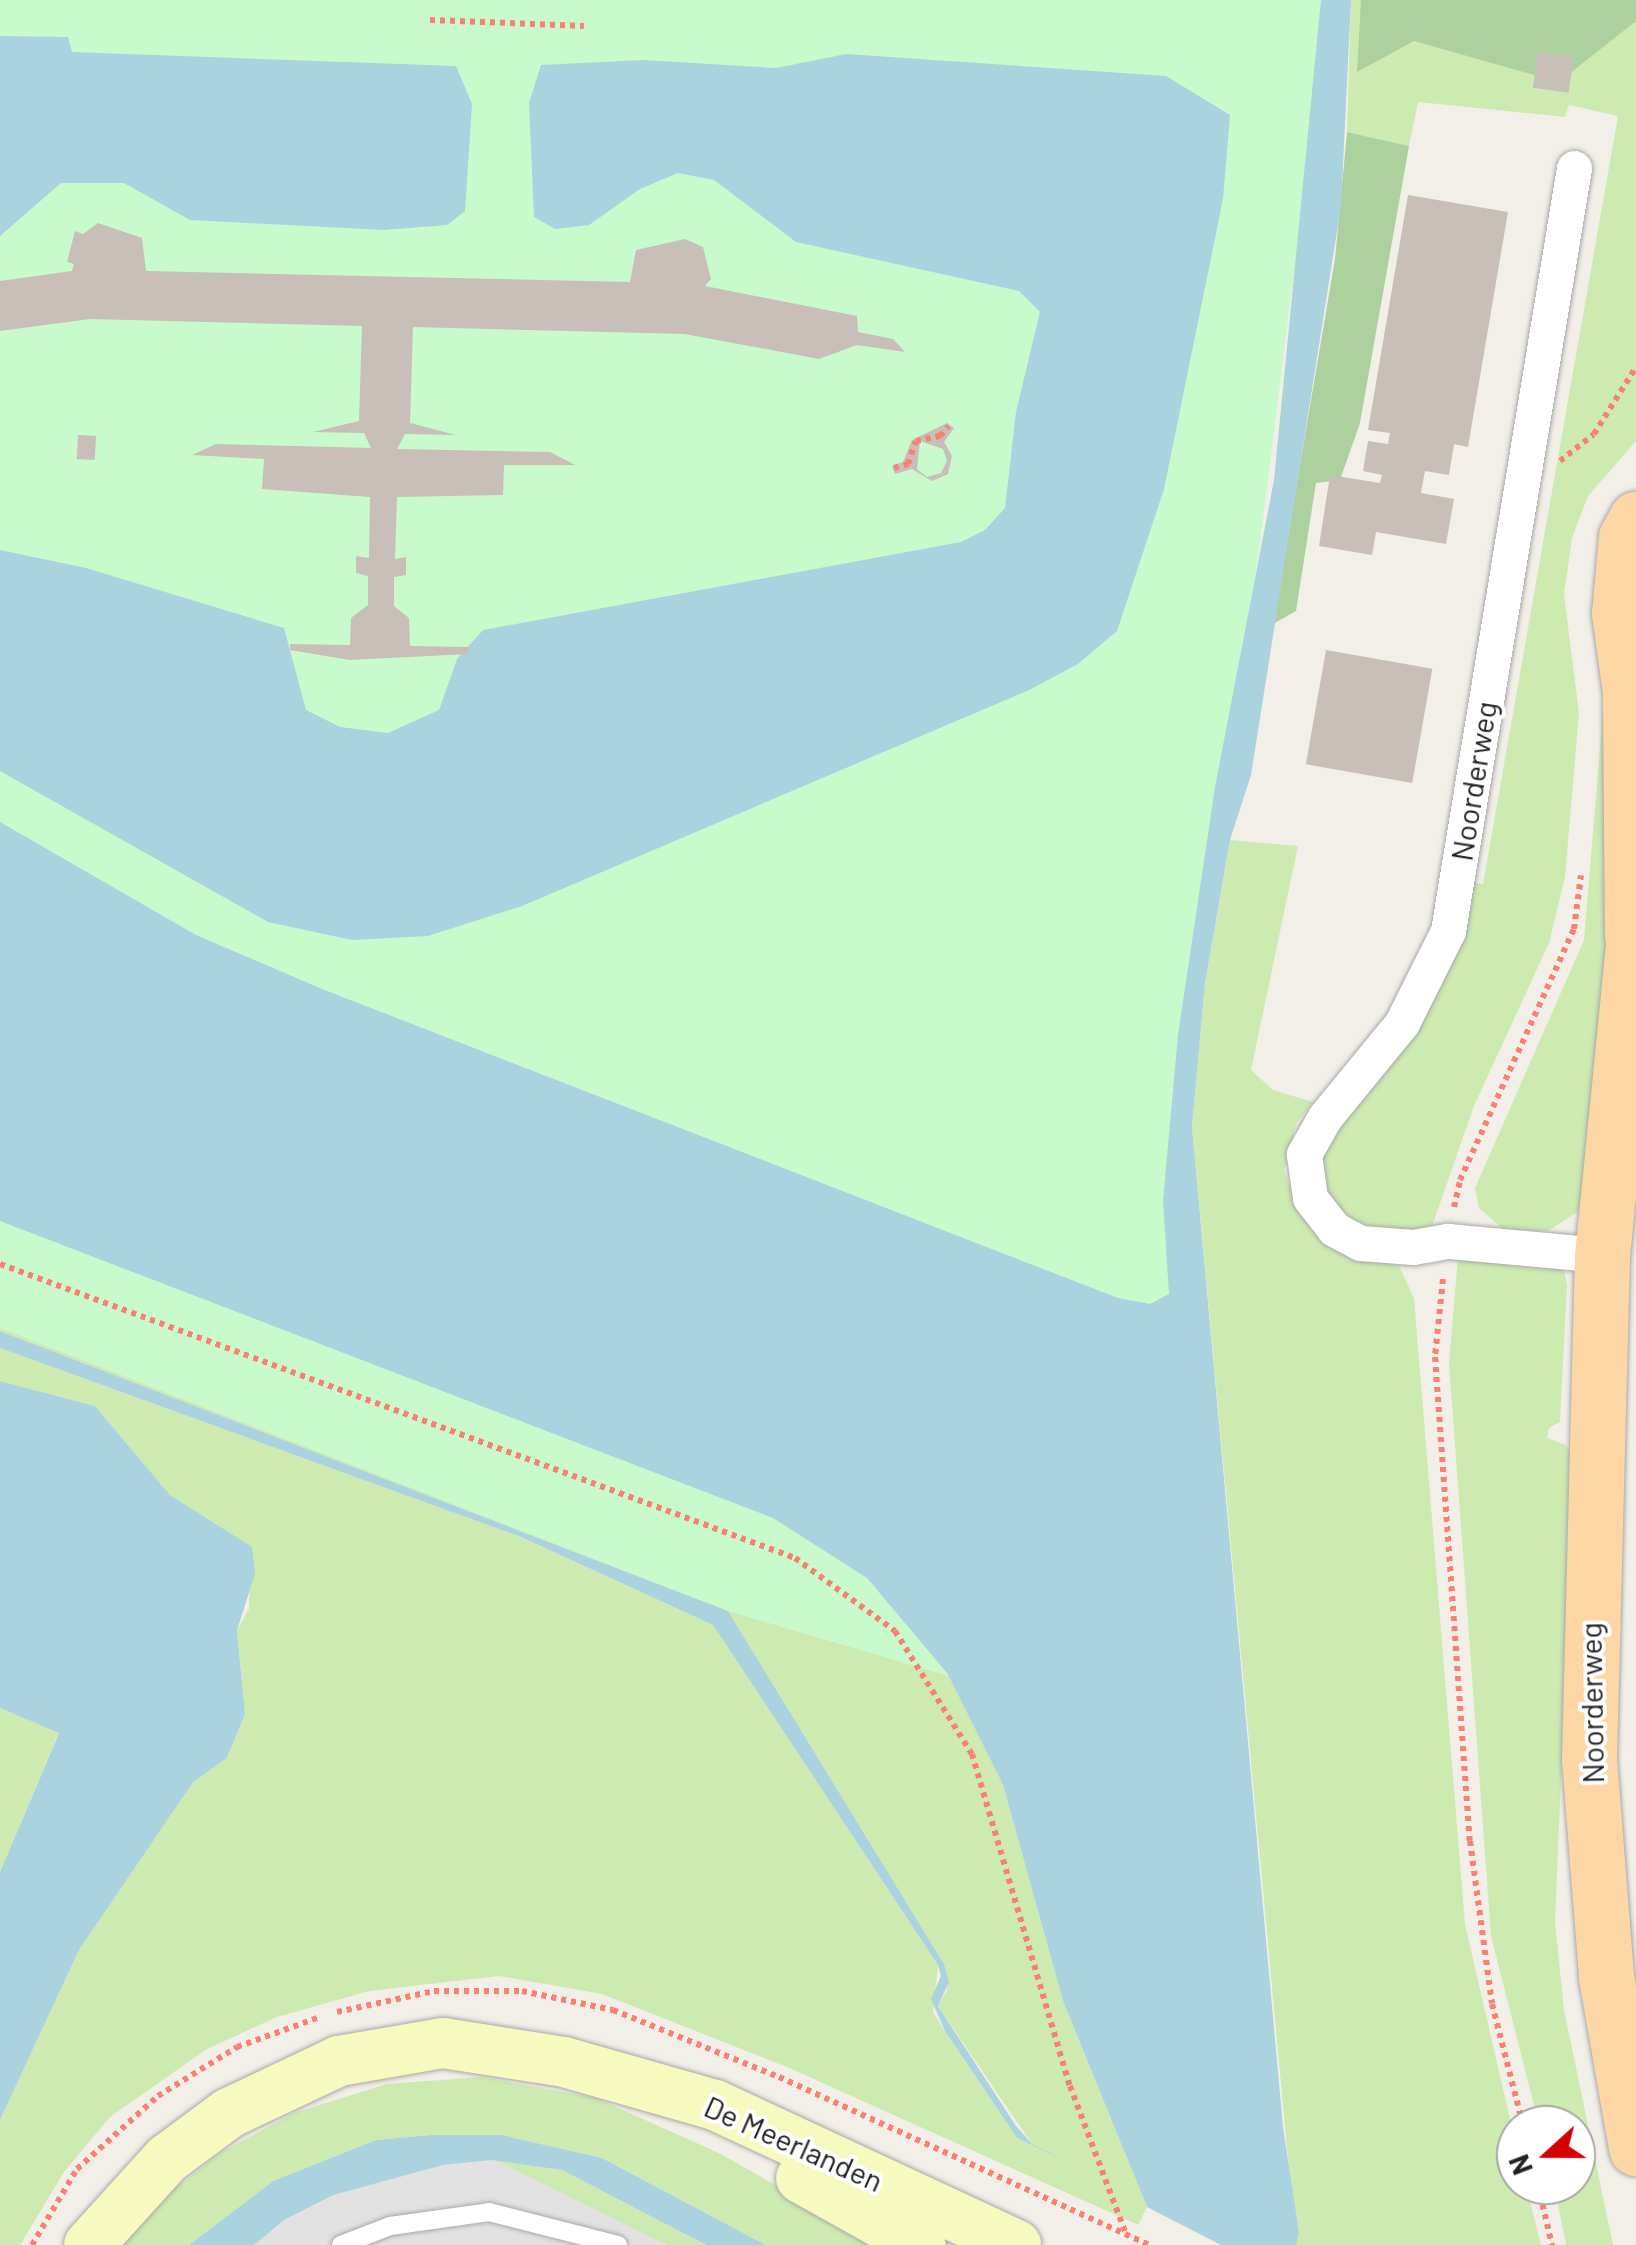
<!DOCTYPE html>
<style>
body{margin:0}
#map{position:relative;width:1636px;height:2245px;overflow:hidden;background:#f2efe9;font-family:Barlow,sans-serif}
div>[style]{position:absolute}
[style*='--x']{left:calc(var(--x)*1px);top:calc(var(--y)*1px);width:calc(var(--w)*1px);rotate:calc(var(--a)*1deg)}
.grass>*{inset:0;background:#cdebb0}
.forest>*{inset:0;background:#add19e}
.park>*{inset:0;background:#c8facc}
.parking>*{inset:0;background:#e2e2e2}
.water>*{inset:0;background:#aad3df}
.building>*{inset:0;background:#c7bfb8;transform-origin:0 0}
.path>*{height:6px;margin-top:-3px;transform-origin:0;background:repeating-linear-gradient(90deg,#fa8072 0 5px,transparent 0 10px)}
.roads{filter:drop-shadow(0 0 2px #a9a9a9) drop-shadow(0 0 2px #a9a9a9)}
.service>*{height:18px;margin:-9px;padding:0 9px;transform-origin:9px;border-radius:9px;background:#fff}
.minor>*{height:35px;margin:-17.5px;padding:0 17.5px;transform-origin:17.5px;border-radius:17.5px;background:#fff}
.secondary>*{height:50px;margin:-25px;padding:0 25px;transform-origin:25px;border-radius:25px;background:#f7fabf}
.primary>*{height:55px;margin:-27.5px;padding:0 27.5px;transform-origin:27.5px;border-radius:27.5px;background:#fcd6a4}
span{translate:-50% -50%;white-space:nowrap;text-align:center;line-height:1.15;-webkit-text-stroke:8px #fff;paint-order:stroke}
.street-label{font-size:30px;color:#222}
.north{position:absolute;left:1496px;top:2105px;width:100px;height:100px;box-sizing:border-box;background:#fff;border:2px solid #a7a7a7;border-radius:50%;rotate:249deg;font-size:28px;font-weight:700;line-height:40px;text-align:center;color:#222}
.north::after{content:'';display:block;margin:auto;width:35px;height:45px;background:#d40000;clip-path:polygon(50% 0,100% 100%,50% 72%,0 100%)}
</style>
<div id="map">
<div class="grass">
<i style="clip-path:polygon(1351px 0,1636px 0,1636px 441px,1588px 496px,1572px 538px,1564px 594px,1579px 713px,1565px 877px,1549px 943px,1474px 1106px,1432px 1226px,1393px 1232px,1355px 1222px,1325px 1192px,1320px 1161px,1334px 1129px,1442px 986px,1467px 881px,1483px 884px,1618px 116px,1569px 105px,1565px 117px,1418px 102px,1409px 146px,1347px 132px)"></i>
<i style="clip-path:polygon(1605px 688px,1622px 829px,1585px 1207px,1548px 1231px,1503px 1229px,1479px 1208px,1475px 1188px,1584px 940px)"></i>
<i style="clip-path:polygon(1230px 840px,1298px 846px,1251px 1070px,1273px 1090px,1313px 1102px,1296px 1124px,1284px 1170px,1298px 1209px,1341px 1250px,1399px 1266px,1414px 1298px,1465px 1924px,1516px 2145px,1516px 2185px,1526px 2185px,1541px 2245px,1296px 2245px,1192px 1127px,1205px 983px)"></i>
<i style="clip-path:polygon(0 1221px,947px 1673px,1003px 1785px,1063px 2001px,1147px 2207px,1138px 2225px,787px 2067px,602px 1994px,499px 1976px,369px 1991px,277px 2017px,207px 2049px,110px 2117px,64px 2172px,20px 2245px,0 2245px,0 2120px,79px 1950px,193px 1781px,227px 1758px,245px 1714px,237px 1630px,249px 1609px,251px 1547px,170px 1495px,95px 1406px,0 1381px,0 1348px,521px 1537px,713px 1625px,938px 1965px,933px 2012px,945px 2031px,1017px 2138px,1032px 2144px,938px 2006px,947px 1990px,944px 1964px,728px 1611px,0 1331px)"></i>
<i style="clip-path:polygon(1458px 1257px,1552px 1261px,1564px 1270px,1567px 1285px,1560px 1422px,1549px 1428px,1547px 1438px,1566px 1445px,1574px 1461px,1555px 1922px,1564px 2010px,1613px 2245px,1566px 2245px,1554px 2185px,1576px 2185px,1576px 2125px,1539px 2125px,1491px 1936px,1449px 1363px)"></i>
<i style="clip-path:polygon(0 1708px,59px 1732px,0 1872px)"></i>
<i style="clip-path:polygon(481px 2077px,596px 2098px,721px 2154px,880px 2245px,766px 2245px,602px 2158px,502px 2135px,431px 2135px,376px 2140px,273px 2181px,189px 2245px,122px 2245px,158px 2202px,220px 2153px,294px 2113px,387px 2084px)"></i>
<i style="clip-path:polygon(491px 2160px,562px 2170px,706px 2245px,254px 2245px)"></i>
</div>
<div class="forest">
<i style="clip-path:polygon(1361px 0,1636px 0,1636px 21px,1559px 82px,1414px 41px,1357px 72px)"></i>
<i style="clip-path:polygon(1347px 132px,1409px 146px,1360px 423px,1340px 480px,1316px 483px,1296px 611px,1273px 624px,1335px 259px)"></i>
</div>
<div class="park">
<i style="clip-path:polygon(0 0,1328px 0,1258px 559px,1163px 1201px,1170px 1294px,1249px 1765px,728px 1611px,0 1328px)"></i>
</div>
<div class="parking">
<i style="clip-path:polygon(471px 2148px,667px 2245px,247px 2245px,311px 2188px)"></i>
</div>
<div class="water">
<i style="clip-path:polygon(1321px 0,1351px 0,1341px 206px,1251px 775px,1230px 840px,1205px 983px,1192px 1127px,1283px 2127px,1299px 2233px,1296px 2245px,1221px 2245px,1147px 2207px,1063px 2001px,1003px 1785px,947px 1673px,867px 1578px,773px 1518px,0 1221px,0 822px,196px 935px,322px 989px,1118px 1298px,1150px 1304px,1169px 1294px,1163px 1201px,1178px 1035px,1215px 787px,1274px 480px)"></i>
<i style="clip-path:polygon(0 36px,68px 37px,72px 52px,456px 66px,472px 104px,465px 211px,447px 225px,384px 230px,190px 220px,124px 183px,61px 183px,0 236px)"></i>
<i style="clip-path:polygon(846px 54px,1166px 76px,1230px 115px,1223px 199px,1164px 489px,1117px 631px,1078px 664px,1029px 690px,522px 906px,428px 936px,352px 940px,268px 922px,0 771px,0 550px,86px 568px,284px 628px,306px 710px,340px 727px,388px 733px,439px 710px,457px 659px,483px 630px,961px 542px,985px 530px,1005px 508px,1016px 412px,1040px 312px,1019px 291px,796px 242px,714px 180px,678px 173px,640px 189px,589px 225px,555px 229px,534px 217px,529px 103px,541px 65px,643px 60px,776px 68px)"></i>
<i style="clip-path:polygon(0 1331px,728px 1611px,944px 1964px,949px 1982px,938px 2006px,1016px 2126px,1032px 2144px,1072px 2164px,1017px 2138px,945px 2031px,931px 1999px,941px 1976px,938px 1965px,713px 1625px,521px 1537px,0 1348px)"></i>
<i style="clip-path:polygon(0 1381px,95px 1406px,170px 1495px,252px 1547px,255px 1574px,237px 1630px,245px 1714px,227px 1758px,193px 1782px,79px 1950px,0 2120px,0 1872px,59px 1733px,0 1708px)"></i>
<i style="clip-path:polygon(431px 2135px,502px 2135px,602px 2158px,766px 2245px,706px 2245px,562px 2170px,491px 2160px,443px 2165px,333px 2195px,284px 2220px,254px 2245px,189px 2245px,273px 2181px,376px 2140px)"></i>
</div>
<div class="building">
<i style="left:1538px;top:52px;width:36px;height:36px;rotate:8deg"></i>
<i style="clip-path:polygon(1408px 195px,1508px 212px,1468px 447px,1454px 444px,1449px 475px,1425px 471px,1421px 493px,1454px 499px,1446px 544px,1376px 532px,1372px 555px,1319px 546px,1330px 475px,1380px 483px,1382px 475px,1363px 471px,1368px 441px,1388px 444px,1390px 433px,1368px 430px)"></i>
<i style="clip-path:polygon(98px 223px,142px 238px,146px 271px,630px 282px,636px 250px,685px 239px,703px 247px,711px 279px,705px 286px,857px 316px,858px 332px,893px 339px,905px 352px,857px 345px,819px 359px,685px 334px,413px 327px,410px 423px,456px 435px,405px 434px,397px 449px,550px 452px,575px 465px,504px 465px,503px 495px,397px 497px,395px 559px,406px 557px,406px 575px,394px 577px,394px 606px,409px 618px,410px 646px,469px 647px,468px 654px,350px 660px,290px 650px,290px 644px,350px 645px,351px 618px,368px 605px,368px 576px,356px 573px,356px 556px,369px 558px,370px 497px,262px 489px,264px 459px,192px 455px,216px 444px,371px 448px,364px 433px,313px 432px,359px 421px,362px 326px,90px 319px,0 331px,0 281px,72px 271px,74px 264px,67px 262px,75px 231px,83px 234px)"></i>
<i style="clip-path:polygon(evenodd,947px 423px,954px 428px,944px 442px,952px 456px,948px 474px,932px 481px,912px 469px,895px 474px,892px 466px,903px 462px,912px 440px,947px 423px,920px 441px,943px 449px,947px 461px,941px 473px,927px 477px,917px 469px,920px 441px)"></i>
<i style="left:78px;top:435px;width:18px;height:24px;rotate:3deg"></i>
<i style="left:1326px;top:650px;width:108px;height:116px;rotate:10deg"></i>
</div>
<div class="path">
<i style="--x:430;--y:20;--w:154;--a:2.2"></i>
<i style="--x:1560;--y:461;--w:43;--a:-38.5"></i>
<i style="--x:1594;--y:434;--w:79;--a:-57.9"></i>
<i style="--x:894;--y:468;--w:15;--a:-16"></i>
<i style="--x:908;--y:464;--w:24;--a:-71"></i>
<i style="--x:916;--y:441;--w:25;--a:-12"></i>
<i style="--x:940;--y:436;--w:13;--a:-48"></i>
<i style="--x:1454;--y:1207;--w:28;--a:-77"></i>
<i style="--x:1460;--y:1180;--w:276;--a:-65.6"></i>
<i style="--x:1574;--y:929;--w:54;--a:-82.6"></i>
<i style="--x:0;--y:1264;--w:848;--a:20.29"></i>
<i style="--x:795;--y:1558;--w:124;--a:36.1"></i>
<i style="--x:895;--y:1631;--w:145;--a:58"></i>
<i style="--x:972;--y:1754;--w:346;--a:73.6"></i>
<i style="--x:1070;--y:2086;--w:158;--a:69.3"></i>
<i style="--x:1443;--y:1279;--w:78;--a:95.9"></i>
<i style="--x:1435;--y:1357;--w:485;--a:85.9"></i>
<i style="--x:1470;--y:1841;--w:164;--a:82.3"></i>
<i style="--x:1492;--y:2004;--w:125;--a:75.6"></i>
<i style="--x:337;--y:2012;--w:99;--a:-12.2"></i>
<i style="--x:434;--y:1991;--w:88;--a:0"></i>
<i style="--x:522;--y:1991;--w:93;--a:11.8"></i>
<i style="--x:613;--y:2010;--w:179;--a:22"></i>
<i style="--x:779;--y:2077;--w:406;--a:24.4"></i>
<i style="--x:1538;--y:2185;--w:62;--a:76.9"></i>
<i style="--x:32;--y:2245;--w:88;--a:-59.4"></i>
<i style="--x:77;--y:2169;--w:109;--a:-42"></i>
<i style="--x:158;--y:2096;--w:93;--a:-31.8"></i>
<i style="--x:237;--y:2047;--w:88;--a:-19.9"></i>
</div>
<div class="roads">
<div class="service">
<i style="--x:341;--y:2245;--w:53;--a:-21.2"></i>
<i style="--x:390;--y:2226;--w:100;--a:-8"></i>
<i style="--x:489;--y:2212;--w:133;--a:14.3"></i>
</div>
<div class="minor">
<i style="--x:1574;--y:168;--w:773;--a:99.38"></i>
<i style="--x:1448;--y:931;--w:103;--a:116.6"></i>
<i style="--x:1402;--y:1023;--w:122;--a:129.3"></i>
<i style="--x:1325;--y:1117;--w:43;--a:119.6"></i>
<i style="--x:1304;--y:1154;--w:44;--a:82.2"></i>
<i style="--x:1310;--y:1198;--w:39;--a:52"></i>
<i style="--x:1334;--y:1229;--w:30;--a:28"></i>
<i style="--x:1360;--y:1243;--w:53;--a:4.3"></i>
<i style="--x:1413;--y:1247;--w:36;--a:-10"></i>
<i style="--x:1448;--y:1241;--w:155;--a:5.2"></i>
</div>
<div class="secondary">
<i style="--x:801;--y:2178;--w:137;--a:29.2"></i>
<i style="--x:89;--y:2245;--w:116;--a:-47.8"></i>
<i style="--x:167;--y:2159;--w:77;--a:-36.6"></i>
<i style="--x:229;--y:2113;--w:122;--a:-25.3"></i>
<i style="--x:339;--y:2061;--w:106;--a:-9.8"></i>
<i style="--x:443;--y:2043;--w:122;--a:8.9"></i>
<i style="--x:564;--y:2062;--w:157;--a:15.9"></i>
<i style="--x:715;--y:2105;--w:332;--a:24.9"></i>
</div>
<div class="primary">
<i style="--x:1636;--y:915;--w:342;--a:95.7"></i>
<i style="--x:1602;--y:1255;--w:504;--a:91.48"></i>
<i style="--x:1589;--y:1759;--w:219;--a:85.5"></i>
<i style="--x:1606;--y:1977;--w:174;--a:80"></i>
<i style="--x:1632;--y:936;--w:244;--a:-90.5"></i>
<i style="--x:1630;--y:692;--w:80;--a:-97.9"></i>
<i style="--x:1619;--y:613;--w:76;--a:-84.7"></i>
<i style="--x:1626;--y:537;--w:21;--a:-61"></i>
</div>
</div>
<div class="street-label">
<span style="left:1473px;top:781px;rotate:-81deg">Noorderweg</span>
<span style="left:1591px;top:1703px;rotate:-91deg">Noorderweg</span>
<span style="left:794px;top:2143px;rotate:24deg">De Meerlanden</span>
</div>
<div class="north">N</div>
</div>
